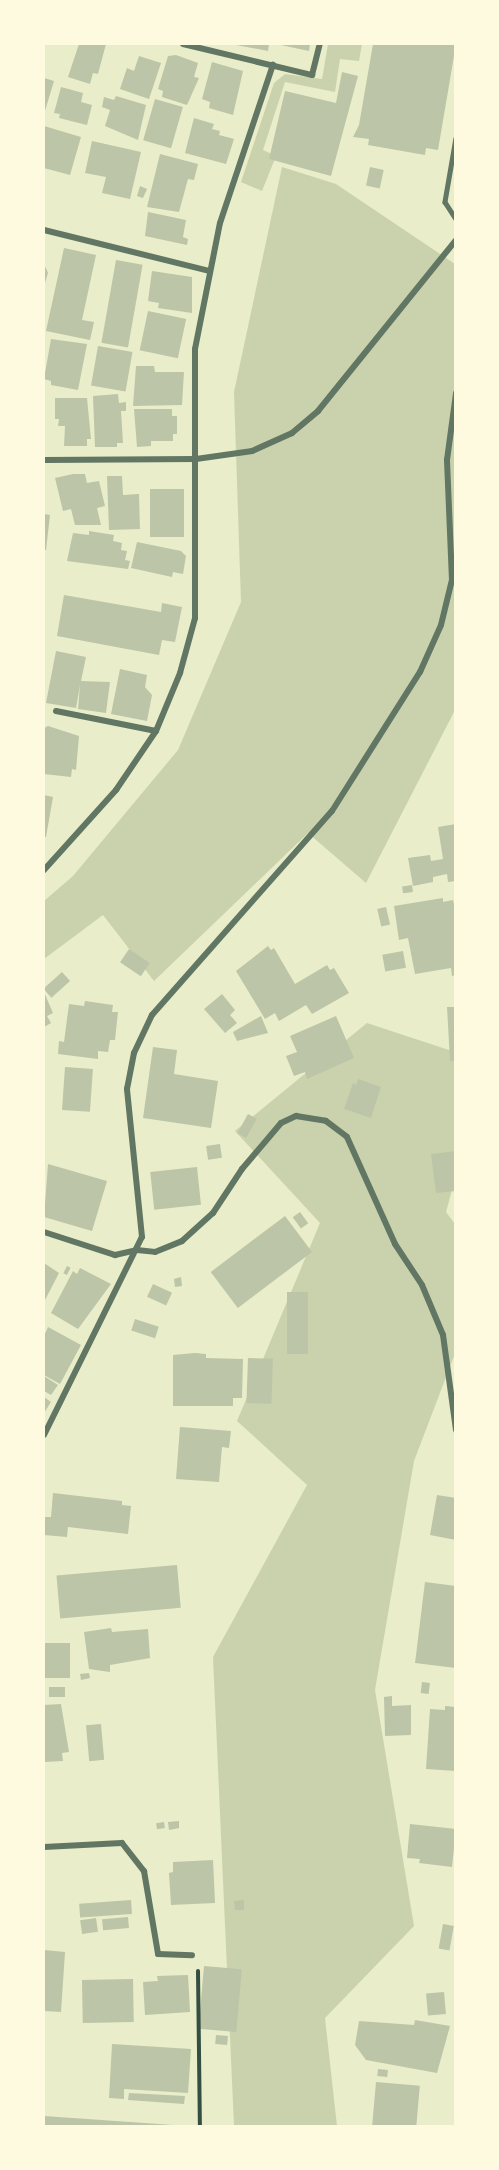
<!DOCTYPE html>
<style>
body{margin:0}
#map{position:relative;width:499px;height:2170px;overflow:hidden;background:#e9edc9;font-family:"Source Serif 4",serif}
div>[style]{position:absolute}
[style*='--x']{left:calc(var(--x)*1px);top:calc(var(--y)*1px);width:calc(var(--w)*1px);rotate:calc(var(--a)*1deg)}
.green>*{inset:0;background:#cad2ad}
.building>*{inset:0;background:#bcc5a7;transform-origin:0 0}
.path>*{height:4px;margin:-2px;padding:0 2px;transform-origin:2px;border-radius:2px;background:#344e41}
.service>*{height:4.5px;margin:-2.25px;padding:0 2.25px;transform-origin:2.25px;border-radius:2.25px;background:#617663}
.minor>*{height:6px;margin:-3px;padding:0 3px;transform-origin:3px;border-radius:3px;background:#617663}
span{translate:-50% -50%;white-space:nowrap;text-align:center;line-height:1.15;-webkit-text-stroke:4.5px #fefae0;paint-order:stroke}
.frame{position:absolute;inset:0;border:45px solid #fefae0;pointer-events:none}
</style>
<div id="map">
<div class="green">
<i style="clip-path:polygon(328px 44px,362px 44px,359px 61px,340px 59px,335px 92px,285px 82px,263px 150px,276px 156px,262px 191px,241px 182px,274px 83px,285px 74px,322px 79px)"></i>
<i style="clip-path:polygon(282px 167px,336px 184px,455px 264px,455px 710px,366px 883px,308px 833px,154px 981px,103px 915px,44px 959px,44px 901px,73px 876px,178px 750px,241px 602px,234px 392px)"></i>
<i style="clip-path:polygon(367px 1023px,455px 1052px,455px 1179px,446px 1212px,455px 1224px,456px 1351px,414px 1461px,375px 1690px,414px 1926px,325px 2018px,337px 2126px,234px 2126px,213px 1657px,307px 1485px,237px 1421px,320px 1223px,235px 1131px)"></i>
</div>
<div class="building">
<i style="clip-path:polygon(79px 44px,106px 44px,98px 74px,93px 73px,90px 84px,68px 77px)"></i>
<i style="clip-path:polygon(231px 44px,269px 44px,268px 51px)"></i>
<i style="clip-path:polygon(276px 44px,310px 44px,309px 51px)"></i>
<i style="clip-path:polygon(373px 44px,456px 44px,438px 150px,426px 148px,425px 155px,368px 145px,369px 139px,353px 137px,359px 125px)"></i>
<i style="clip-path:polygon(176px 55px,198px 63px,194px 77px,199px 78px,187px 105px,162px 97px,163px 91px,158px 89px,168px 56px)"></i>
<i style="clip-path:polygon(139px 56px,161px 63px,149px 99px,120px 89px,127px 68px,134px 71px)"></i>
<i style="clip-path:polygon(212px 62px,243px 71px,233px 115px,209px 108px,210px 102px,202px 99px)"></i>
<i style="clip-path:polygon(342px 72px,358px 76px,331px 176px,269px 159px,285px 91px,336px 103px)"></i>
<i style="clip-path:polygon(44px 78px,54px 81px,44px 114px)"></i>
<i style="clip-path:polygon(61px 87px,83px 93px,81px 102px,92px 105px,87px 125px,59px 118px,60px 114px,54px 113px)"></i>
<i style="clip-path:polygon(116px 96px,146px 105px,138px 140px,105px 126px,110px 110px,102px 107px,104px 97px,114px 100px)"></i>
<i style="left:155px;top:99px;width:29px;height:43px;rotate:16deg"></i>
<i style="clip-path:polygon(194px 118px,214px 124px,212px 129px,220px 131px,219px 135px,234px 139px,226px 164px,185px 153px)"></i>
<i style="clip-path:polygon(44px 126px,81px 137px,70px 175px,44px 168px)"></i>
<i style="clip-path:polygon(92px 141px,141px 152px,130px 199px,102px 193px,106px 177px,85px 173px)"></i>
<i style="clip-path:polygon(160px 154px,198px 164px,194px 180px,188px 179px,179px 212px,147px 207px)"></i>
<i style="left:370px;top:167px;width:14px;height:19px;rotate:12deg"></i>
<i style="clip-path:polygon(140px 186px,147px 189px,143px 198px,137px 196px)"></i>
<i style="clip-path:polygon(148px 212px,186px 220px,183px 237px,188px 239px,187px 245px,145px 236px)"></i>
<i style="clip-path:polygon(64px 248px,96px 255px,82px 320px,94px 322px,90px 340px,46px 331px)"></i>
<i style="left:116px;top:260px;width:27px;height:84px;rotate:10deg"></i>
<i style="clip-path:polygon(44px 264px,48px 273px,44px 286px)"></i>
<i style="clip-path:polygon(152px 271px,192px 277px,192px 313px,158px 308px,159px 303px,148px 301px)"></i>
<i style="left:148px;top:311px;width:39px;height:40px;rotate:12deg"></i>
<i style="clip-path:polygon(51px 339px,87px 344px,78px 390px,51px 385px,51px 381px,44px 379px)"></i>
<i style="left:98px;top:346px;width:35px;height:40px;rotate:10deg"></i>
<i style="clip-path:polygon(136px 366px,154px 366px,155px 372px,184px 372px,182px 405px,133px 406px)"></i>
<i style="clip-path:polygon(118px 394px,119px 403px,126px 402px,126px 411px,121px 411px,123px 443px,117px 443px,117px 447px,95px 447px,93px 396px)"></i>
<i style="clip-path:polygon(55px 398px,87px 398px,91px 439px,87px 439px,87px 446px,64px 446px,65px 426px,58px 426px,59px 419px,55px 419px)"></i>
<i style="clip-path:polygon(134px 409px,172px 409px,172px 416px,177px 416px,177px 434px,173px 434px,173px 441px,151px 441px,151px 446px,137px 447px)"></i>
<i style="clip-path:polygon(73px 474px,85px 474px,87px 483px,99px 481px,105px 506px,97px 508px,101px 525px,75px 525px,71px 509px,63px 511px,55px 478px)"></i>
<i style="clip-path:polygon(107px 476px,122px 476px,123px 495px,139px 494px,140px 529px,109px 530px)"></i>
<i style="left:150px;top:489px;width:34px;height:48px"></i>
<i style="clip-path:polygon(44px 514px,50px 515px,46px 550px,44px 550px)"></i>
<i style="clip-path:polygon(89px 531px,114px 535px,113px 541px,122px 543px,121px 550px,127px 551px,125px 560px,130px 561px,128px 569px,67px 561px,73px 533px,89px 535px)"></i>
<i style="clip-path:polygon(137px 542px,181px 551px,186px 556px,183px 574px,173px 572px,172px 577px,131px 568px)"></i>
<i style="clip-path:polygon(64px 595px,161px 612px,162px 603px,182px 607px,175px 642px,162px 640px,159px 655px,57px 636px)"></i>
<i style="clip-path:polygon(56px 651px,86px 657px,81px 681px,110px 682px,106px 713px,78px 709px,80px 685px,76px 708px,46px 703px)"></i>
<i style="clip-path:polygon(120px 669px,147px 675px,145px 687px,152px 695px,147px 721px,111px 714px)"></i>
<i style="clip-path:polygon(48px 726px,79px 736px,76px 770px,72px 769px,71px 777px,44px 774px,44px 728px)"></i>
<i style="clip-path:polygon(44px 795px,53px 797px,46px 837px,44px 837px)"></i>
<i style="clip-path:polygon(456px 824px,456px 881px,448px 882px,447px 874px,433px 877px,433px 882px,413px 886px,408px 858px,430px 855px,431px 861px,443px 859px,438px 827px)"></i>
<i style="left:412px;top:885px;width:7px;height:10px;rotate:82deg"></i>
<i style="clip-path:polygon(443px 898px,443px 902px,453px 900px,456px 913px,456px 975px,452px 976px,451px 968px,415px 974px,408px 938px,399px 940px,394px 906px)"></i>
<i style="left:386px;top:907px;width:18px;height:9px;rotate:77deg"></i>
<i style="clip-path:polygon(268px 946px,271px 950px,274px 948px,295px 984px,327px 965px,330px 970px,334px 968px,349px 993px,312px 1014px,306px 1005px,279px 1021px,275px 1013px,265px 1019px,236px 971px)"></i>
<i style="left:129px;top:949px;width:25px;height:16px;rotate:34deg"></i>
<i style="left:403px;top:951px;width:17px;height:21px;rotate:80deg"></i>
<i style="left:62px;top:972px;width:12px;height:25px;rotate:48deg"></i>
<i style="clip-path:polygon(44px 992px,53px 1013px,47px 1016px,51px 1023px,44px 1027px)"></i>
<i style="clip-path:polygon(222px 994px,235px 1010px,230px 1015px,237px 1023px,225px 1033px,204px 1009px)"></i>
<i style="clip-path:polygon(85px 1001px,113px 1005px,112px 1012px,118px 1012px,115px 1040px,110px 1040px,108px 1052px,98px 1051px,98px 1059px,58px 1054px,59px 1041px,64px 1042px,69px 1004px,84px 1006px)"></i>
<i style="clip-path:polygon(447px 1007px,456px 1007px,456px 1061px,450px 1061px)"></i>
<i style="clip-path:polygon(261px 1016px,268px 1033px,237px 1041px,233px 1032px)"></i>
<i style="clip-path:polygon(336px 1016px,354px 1058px,307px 1079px,305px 1072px,294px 1076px,286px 1056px,297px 1052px,290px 1036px)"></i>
<i style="clip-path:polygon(153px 1047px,177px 1050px,174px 1074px,218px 1081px,211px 1128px,143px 1118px)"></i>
<i style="left:65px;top:1067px;width:28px;height:43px;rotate:4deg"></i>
<i style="clip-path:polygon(358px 1079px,381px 1087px,371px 1118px,344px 1109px,353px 1083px,356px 1085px)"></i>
<i style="left:248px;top:1114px;width:10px;height:22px;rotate:29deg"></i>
<i style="left:220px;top:1144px;width:14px;height:14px;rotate:82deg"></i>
<i style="clip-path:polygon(456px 1151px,456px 1191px,436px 1193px,431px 1154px)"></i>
<i style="clip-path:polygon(48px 1164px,107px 1181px,92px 1231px,44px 1217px)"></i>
<i style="left:197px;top:1167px;width:38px;height:47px;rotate:84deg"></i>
<i style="left:300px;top:1212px;width:14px;height:9px;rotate:54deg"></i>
<i style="left:285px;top:1216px;width:45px;height:93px;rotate:53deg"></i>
<i style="clip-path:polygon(44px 1263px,59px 1273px,44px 1302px)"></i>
<i style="left:67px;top:1266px;width:4px;height:8px;rotate:27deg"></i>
<i style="clip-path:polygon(80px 1268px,111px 1284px,78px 1329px,51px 1313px,73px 1271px,77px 1274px)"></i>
<i style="clip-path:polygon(181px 1277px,182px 1286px,175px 1287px,174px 1279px)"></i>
<i style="left:153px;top:1284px;width:21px;height:14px;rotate:25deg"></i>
<i style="left:287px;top:1292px;width:21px;height:62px"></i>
<i style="left:135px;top:1319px;width:25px;height:12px;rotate:18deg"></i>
<i style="clip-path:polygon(48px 1327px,81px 1345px,60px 1384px,44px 1375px,44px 1336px)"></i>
<i style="clip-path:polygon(195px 1353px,206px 1354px,206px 1358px,243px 1359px,242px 1398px,233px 1398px,233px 1406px,173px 1406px,173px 1355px)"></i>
<i style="left:248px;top:1358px;width:25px;height:45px;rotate:2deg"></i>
<i style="clip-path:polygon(44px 1376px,58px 1385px,51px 1395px,44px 1391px)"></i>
<i style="clip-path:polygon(44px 1397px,51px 1402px,44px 1413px)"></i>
<i style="clip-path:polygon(180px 1427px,231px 1431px,229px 1448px,222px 1447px,219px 1482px,176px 1479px)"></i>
<i style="clip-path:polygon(53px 1493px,122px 1501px,122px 1505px,131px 1506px,128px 1534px,68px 1527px,67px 1537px,44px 1535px,44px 1517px,51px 1517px)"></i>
<i style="clip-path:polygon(437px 1495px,456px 1498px,456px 1540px,430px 1535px)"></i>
<i style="left:177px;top:1565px;width:43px;height:121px;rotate:85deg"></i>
<i style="clip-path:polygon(425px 1582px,456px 1586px,456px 1668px,415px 1663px)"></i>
<i style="clip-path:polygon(111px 1628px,112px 1632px,148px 1629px,150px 1658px,110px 1665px,110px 1672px,89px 1669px,84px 1632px)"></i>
<i style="left:44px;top:1643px;width:26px;height:35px"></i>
<i style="clip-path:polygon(89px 1673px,90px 1678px,81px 1680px,80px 1674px)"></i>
<i style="left:422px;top:1682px;width:8px;height:11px;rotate:7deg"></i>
<i style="left:49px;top:1687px;width:16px;height:10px"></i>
<i style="clip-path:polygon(392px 1696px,392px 1706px,411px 1705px,411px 1735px,385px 1736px,384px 1697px)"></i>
<i style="clip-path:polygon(61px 1704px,69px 1752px,62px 1753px,63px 1761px,44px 1762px,44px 1705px)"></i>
<i style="clip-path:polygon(445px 1706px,456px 1707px,456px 1771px,426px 1769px,430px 1709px,445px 1710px)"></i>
<i style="left:101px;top:1724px;width:36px;height:15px;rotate:85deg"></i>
<i style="clip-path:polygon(179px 1821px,179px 1828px,169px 1830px,168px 1822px)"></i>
<i style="left:164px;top:1822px;width:6px;height:8px;rotate:81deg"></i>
<i style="clip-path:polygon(410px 1824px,456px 1829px,452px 1867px,419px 1863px,420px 1859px,407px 1858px)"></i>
<i style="clip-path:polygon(213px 1860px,215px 1903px,171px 1905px,169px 1873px,173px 1872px,173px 1862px)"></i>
<i style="left:131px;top:1900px;width:14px;height:52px;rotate:86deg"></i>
<i style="clip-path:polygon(244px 1900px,244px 1910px,235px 1910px,234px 1901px)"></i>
<i style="left:128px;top:1917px;width:11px;height:26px;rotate:85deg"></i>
<i style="left:96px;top:1918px;width:14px;height:16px;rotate:82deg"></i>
<i style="left:443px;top:1924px;width:11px;height:25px;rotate:10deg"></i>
<i style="clip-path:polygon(44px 1950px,65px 1952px,61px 2012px,44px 2011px)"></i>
<i style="left:204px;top:1966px;width:38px;height:63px;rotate:5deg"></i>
<i style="clip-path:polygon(188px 1975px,190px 2012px,145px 2015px,143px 1982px,158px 1981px,157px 1976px)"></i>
<i style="left:133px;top:1979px;width:43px;height:51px;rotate:89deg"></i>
<i style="left:444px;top:1992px;width:22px;height:18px;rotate:85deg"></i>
<i style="clip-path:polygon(415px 2020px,450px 2026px,437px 2073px,366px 2060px,355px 2045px,359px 2021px,414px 2025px)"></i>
<i style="left:216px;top:2035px;width:12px;height:9px;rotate:5deg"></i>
<i style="clip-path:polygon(112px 2044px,191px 2049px,188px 2093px,124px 2089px,124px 2099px,109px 2098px)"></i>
<i style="left:378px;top:2069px;width:10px;height:7px;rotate:6deg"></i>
<i style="left:376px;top:2082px;width:44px;height:44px;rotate:5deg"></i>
<i style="clip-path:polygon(129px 2093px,185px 2096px,184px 2104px,128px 2100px)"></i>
<i style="clip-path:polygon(44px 2116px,173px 2125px,173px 2126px,44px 2126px)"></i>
</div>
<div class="path">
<i style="--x:198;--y:1971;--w:155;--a:89.3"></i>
</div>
<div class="service">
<i style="--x:456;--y:138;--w:65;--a:99.8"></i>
<i style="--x:445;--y:202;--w:20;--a:57"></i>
</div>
<div class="minor">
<i style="--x:183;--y:44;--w:133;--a:13.5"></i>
<i style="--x:312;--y:75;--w:32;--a:-76"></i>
<i style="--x:44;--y:230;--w:171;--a:13.9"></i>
<i style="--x:44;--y:460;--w:152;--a:-0.4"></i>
<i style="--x:196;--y:459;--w:57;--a:-8.1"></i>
<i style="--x:252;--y:451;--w:44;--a:-24.2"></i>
<i style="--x:292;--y:433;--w:34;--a:-40"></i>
<i style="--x:318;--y:411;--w:220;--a:-51.1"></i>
<i style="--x:56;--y:711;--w:102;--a:11.3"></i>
<i style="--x:44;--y:870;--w:108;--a:-48"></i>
<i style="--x:116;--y:790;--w:71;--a:-55.9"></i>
<i style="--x:156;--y:731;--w:63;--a:-67.5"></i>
<i style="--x:180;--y:673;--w:57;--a:-74.7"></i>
<i style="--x:195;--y:618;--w:269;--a:-90"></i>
<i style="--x:195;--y:349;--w:128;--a:-78.8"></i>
<i style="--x:220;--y:223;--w:167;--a:-71.5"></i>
<i style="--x:44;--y:1232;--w:75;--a:17.9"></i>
<i style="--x:115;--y:1255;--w:23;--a:-13"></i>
<i style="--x:137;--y:1250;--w:18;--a:6"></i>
<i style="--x:155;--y:1252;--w:29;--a:-22"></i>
<i style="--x:182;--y:1241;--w:42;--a:-42.1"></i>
<i style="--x:213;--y:1213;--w:53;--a:-56.6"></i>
<i style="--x:242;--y:1169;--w:60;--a:-49.7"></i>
<i style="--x:281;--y:1123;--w:17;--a:-25"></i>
<i style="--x:296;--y:1116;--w:30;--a:9"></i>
<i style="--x:326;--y:1121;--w:26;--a:37"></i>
<i style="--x:347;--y:1137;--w:117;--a:65.8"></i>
<i style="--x:395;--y:1244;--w:49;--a:56.6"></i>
<i style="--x:422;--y:1285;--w:54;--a:67.2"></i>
<i style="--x:443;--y:1335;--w:96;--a:82.2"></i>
<i style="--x:44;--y:1435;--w:221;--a:-63.7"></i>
<i style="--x:142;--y:1237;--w:149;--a:-95.8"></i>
<i style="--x:127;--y:1089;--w:37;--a:-79"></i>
<i style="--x:134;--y:1053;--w:42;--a:-64.7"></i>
<i style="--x:152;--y:1015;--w:272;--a:-48.6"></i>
<i style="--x:332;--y:811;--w:165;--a:-57.7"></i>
<i style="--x:420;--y:672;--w:51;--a:-65.9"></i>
<i style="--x:441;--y:625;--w:46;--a:-76.3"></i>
<i style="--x:452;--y:580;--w:120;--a:-92.4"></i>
<i style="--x:447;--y:460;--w:68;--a:-82.3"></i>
<i style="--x:44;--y:1847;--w:78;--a:-2.9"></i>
<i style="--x:122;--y:1843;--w:36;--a:52"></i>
<i style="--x:144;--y:1871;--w:84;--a:80.4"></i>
<i style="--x:158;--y:1954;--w:34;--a:2"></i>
</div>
<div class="frame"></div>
</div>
